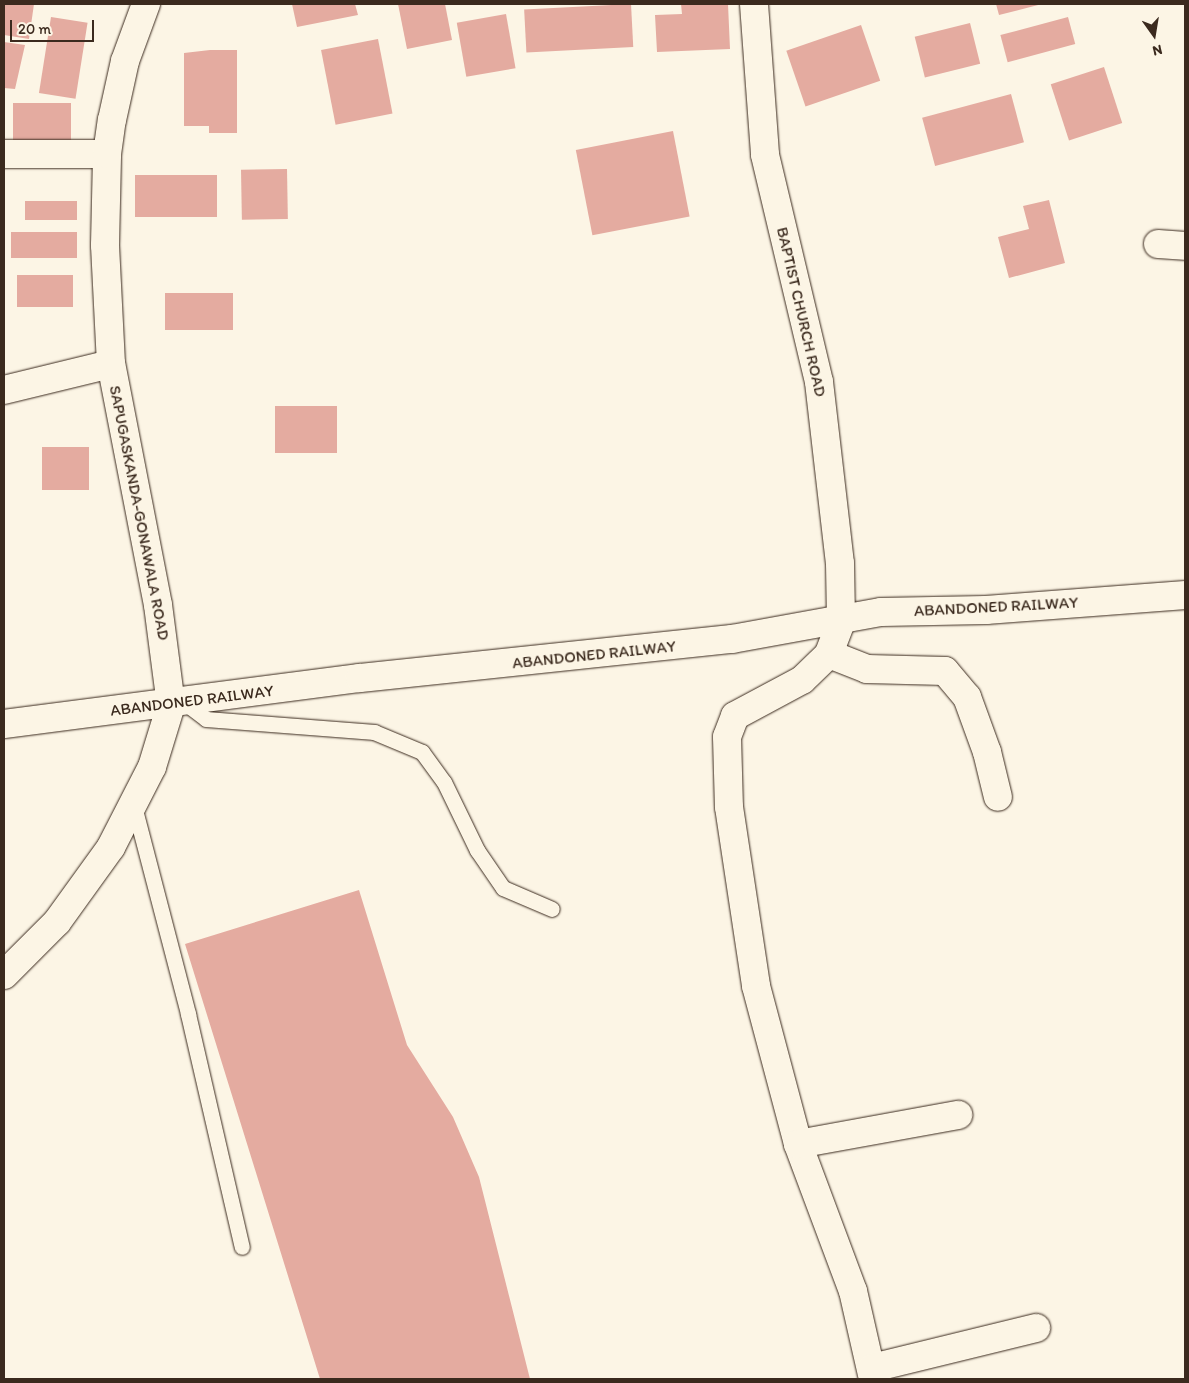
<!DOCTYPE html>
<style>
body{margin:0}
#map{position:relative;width:1189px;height:1383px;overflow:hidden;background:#fcf5e5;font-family:Itim,sans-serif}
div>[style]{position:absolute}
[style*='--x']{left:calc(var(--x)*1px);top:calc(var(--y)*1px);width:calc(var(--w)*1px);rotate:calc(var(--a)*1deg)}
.building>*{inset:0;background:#e4aba0;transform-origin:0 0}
.roads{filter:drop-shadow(0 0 1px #3b2a1e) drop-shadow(0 0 1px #3b2a1e)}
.lane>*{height:15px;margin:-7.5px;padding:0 7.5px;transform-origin:7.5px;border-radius:7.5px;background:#fcf5e5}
.street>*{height:28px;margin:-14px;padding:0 14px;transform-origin:14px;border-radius:14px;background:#fcf5e5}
.secondary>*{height:28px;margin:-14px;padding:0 14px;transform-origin:14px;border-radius:14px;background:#fcf5e5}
span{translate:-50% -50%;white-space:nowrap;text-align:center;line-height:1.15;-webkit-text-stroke:4.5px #fcf5e5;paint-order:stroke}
.street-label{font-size:16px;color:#3b2a1e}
.frame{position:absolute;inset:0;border:5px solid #3b2a1e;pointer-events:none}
.north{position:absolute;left:1129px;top:10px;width:50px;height:50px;-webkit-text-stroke:4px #fcf5e5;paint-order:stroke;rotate:167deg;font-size:14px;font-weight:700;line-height:20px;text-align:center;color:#3b2a1e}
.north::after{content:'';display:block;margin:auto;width:18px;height:22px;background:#3b2a1e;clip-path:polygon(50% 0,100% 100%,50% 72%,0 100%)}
.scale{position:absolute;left:10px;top:20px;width:84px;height:22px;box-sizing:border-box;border:2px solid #3b2a1e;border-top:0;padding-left:6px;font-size:15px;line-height:18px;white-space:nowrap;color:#3b2a1e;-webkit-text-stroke:4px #fcf5e5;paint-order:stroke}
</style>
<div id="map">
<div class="building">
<i style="clip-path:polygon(4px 4px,34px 4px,29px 39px,4px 35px)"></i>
<i style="clip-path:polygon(292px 4px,355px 4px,358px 15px,297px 27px)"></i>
<i style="clip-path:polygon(398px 4px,445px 4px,452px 40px,407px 49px)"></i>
<i style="left:631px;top:4px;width:43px;height:107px;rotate:87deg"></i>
<i style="clip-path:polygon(681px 4px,728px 4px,730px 49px,657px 52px,655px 15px,682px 14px)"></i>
<i style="clip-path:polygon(996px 4px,1042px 4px,999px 15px)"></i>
<i style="left:506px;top:14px;width:55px;height:50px;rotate:80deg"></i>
<i style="left:51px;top:17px;width:37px;height:77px;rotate:9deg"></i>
<i style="left:1068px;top:17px;width:28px;height:70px;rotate:75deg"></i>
<i style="left:970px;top:23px;width:42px;height:57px;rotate:76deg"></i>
<i style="left:861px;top:25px;width:59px;height:79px;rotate:71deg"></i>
<i style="left:378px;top:39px;width:76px;height:58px;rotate:79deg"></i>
<i style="clip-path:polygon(4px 42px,25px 45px,15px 89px,4px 88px)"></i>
<i style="clip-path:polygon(210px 50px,237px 50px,237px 133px,209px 133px,209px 126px,184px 126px,184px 53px)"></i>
<i style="left:1104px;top:67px;width:59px;height:56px;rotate:72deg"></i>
<i style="left:1011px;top:94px;width:50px;height:92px;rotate:75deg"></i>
<i style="left:71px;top:103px;width:38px;height:58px;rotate:90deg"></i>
<i style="left:673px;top:131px;width:87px;height:99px;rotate:79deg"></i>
<i style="left:287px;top:169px;width:50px;height:46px;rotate:89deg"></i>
<i style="left:217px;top:175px;width:42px;height:82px;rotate:90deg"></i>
<i style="clip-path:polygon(1049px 200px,1065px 263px,1009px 278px,998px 237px,1029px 229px,1023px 206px)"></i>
<i style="left:25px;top:201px;width:52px;height:19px"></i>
<i style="left:11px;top:232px;width:66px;height:26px"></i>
<i style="left:73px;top:275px;width:32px;height:56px;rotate:90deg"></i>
<i style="left:233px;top:293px;width:37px;height:68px;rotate:90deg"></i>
<i style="left:275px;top:406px;width:62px;height:47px"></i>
<i style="left:89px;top:447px;width:43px;height:47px;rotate:90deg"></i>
<i style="clip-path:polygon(359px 890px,407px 1045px,453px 1117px,479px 1177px,530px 1379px,320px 1379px,185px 944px)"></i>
</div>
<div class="roads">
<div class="lane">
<i style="--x:185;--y:703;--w:26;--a:37"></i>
<i style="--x:206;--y:719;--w:169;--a:4.4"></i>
<i style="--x:374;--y:732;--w:52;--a:22.6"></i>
<i style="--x:422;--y:752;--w:37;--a:54"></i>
<i style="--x:444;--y:782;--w:76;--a:64.1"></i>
<i style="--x:477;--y:850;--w:46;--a:55.6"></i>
<i style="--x:503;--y:888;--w:53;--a:23.2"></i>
<i style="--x:134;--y:806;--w:215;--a:75.4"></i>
<i style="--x:188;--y:1014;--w:239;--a:77"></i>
</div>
<div class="street">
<i style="--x:754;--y:4;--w:151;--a:85.8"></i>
<i style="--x:765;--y:155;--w:233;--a:76.6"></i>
<i style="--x:819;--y:382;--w:182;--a:83.4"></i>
<i style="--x:840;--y:563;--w:59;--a:89"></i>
<i style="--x:841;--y:622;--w:34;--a:111"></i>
<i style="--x:829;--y:654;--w:37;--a:136"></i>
<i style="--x:802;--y:680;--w:76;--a:151.8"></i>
<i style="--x:735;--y:716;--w:22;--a:111"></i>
<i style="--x:727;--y:737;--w:70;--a:88.4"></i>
<i style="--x:729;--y:807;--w:181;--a:81.4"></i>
<i style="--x:756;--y:986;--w:163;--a:75.1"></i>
<i style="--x:798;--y:1144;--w:157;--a:69.5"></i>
<i style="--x:853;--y:1291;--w:90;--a:77.2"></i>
<i style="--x:4;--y:154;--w:103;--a:0"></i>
<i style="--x:1158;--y:244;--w:27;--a:4"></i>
<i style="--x:4;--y:390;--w:110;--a:-13.7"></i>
<i style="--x:829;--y:654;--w:41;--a:21.5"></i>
<i style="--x:867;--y:669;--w:78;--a:1.5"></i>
<i style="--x:945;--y:671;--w:34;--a:50"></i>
<i style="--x:967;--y:697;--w:59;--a:70"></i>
<i style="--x:987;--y:752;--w:46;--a:76.3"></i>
<i style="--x:4;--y:724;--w:359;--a:-7.4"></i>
<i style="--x:360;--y:678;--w:374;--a:-6"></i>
<i style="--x:732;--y:639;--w:151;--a:-10.3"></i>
<i style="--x:881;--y:612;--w:105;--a:-1.1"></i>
<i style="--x:986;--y:610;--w:200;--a:-4.3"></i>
<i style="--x:798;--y:1144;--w:163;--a:-10.3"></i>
<i style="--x:872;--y:1368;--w:169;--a:-13.7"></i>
</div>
<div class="secondary">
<i style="--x:4;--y:975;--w:75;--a:-45"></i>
<i style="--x:57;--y:922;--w:92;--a:-54.2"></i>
<i style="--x:111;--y:847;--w:90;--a:-62.9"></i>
<i style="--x:152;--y:767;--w:65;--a:-73"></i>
<i style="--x:171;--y:705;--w:101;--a:-97.4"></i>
<i style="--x:158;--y:605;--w:246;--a:-101"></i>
<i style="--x:111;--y:364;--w:119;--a:-92.9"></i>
<i style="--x:105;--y:245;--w:91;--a:-88.7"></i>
<i style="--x:107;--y:154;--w:34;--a:-82"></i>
<i style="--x:112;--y:120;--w:60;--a:-77.6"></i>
<i style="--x:125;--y:61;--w:61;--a:-69.8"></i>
</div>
</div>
<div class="street-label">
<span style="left:801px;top:312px;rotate:77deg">BAPTIST CHURCH ROAD</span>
<span style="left:139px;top:513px;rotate:79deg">SAPUGASKANDA-GONAWALA ROAD</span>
<span style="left:996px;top:607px;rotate:-3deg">ABANDONED RAILWAY</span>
<span style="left:594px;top:655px;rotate:-6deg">ABANDONED RAILWAY</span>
<span style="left:192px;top:701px;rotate:-7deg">ABANDONED RAILWAY</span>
</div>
<div class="frame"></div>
<div class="north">N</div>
<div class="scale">20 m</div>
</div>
